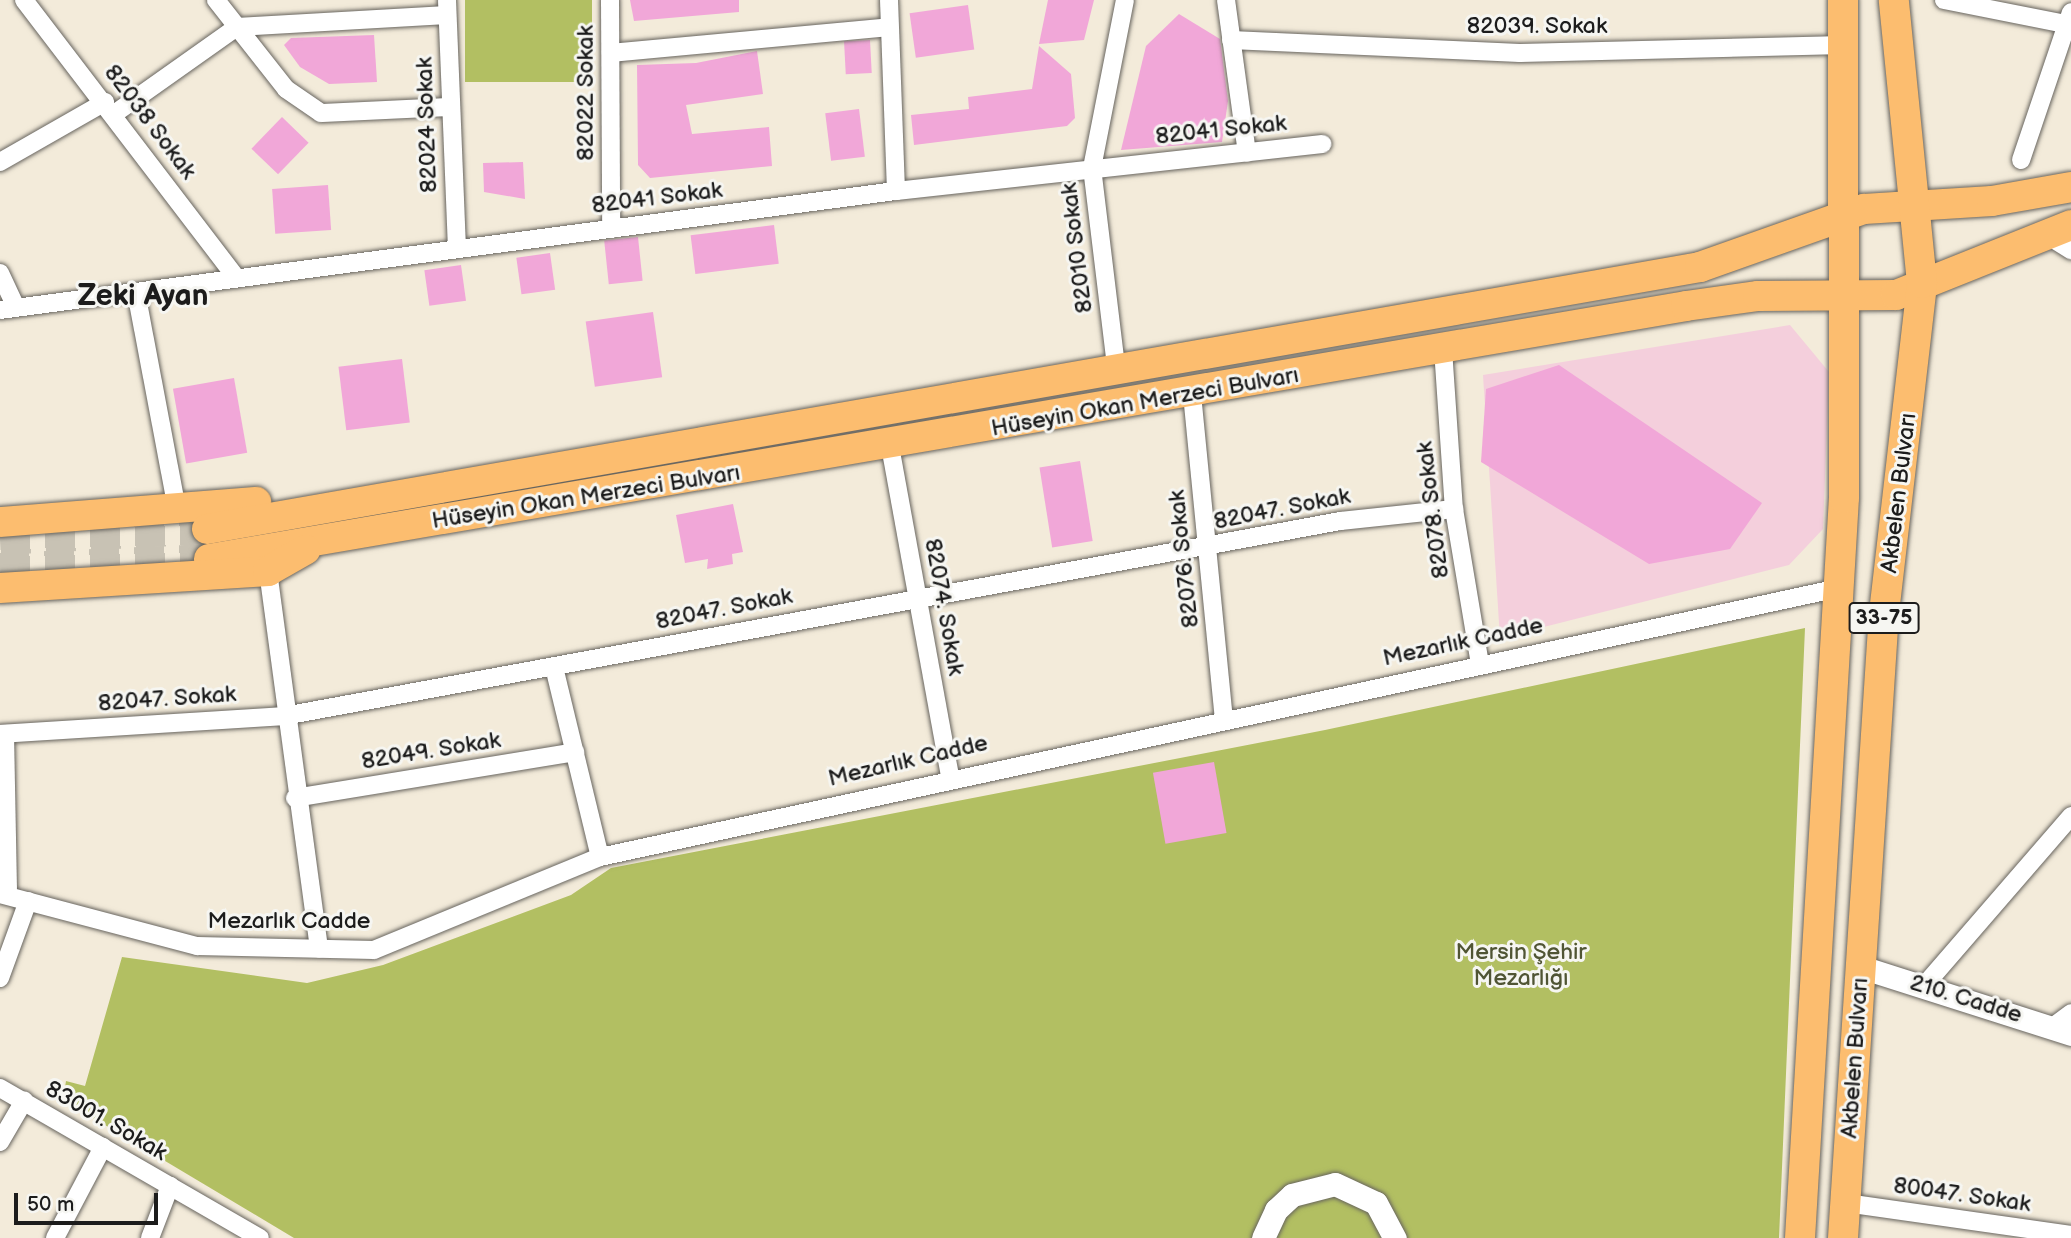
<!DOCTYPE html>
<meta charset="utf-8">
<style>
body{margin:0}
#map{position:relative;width:2071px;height:1238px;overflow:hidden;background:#f3ebda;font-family:"Balsamiq Sans",sans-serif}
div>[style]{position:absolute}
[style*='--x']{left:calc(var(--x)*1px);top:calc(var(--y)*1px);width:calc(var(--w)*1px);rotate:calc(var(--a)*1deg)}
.built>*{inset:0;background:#f4cfdc}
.green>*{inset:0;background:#b2bf62;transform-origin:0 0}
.building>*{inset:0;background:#f1a7d8;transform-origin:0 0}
.primary-tunnel>*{height:30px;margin-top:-15px;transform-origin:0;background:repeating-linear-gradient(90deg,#c8c2b4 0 30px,transparent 0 45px)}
.roads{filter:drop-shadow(0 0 2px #67645e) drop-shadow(0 0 2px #67645e)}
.minor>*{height:18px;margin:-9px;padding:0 9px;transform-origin:9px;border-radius:9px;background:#fff}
.tertiary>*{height:23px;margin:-11.5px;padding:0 11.5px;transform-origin:11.5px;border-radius:11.5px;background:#fff}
.primary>*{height:30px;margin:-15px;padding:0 15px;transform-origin:15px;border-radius:15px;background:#fcbd6f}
span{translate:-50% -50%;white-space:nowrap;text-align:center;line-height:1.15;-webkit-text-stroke:6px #f6f6f2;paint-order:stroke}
.shield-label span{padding:2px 5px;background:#f6f6f2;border:2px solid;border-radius:5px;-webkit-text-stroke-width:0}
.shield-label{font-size:21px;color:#1c1c1c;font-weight:700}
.street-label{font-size:23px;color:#1c1c1c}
.park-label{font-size:23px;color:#505534}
.district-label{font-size:30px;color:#1c1c1c;font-weight:700}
.scale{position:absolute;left:14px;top:1193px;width:144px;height:32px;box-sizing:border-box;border:4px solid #1c1c1c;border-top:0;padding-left:9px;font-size:21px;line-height:24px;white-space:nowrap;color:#1c1c1c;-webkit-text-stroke:5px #f6f6f2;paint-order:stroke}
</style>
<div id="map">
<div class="built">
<i style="clip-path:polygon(1790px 325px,1829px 372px,1823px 529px,1789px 565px,1500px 638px,1483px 375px)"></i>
</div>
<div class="green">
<i style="left:465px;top:0;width:127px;height:82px"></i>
<i style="clip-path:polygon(1805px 628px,1779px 1238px,294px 1238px,63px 1100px,66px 1081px,85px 1086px,122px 957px,307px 983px,383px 965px,571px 895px,611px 868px,1325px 730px)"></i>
</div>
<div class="building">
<i style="clip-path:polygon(630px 0,739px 0,739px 12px,634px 21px)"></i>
<i style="clip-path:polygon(1048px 0,1094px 0,1084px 40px,1039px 44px)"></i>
<i style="left:968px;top:5px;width:45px;height:59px;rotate:82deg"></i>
<i style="clip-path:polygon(1179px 14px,1220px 39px,1228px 101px,1222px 142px,1121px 150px,1146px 46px)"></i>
<i style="clip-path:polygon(374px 35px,377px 82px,329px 84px,300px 67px,284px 45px,291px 38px)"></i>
<i style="left:870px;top:40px;width:33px;height:26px;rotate:87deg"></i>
<i style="clip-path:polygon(1039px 46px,1071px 74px,1075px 118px,1067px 126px,914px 145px,911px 115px,969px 109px,968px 97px,1032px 89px)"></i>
<i style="clip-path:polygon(757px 51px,763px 94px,686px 105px,692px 134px,769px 127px,772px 166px,650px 178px,638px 165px,637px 65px,696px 63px)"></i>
<i style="left:859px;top:109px;width:48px;height:34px;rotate:83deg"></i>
<i style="left:282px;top:117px;width:37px;height:44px;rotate:44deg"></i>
<i style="clip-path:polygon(523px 162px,525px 199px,484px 192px,483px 163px)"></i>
<i style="left:328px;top:185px;width:45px;height:56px;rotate:86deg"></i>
<i style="left:774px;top:225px;width:39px;height:84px;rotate:83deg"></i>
<i style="left:638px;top:237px;width:44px;height:34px;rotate:84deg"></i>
<i style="left:550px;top:253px;width:37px;height:34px;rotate:82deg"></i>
<i style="left:461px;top:265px;width:36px;height:37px;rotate:82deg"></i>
<i style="left:653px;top:312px;width:66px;height:68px;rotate:82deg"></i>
<i style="left:402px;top:359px;width:64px;height:64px;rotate:83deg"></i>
<i style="clip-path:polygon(1559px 365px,1762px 503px,1730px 549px,1649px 564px,1481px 462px,1486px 389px)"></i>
<i style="left:234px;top:378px;width:76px;height:62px;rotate:80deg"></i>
<i style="left:1080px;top:461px;width:81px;height:41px;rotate:81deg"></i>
<i style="clip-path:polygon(733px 504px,743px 552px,732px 554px,733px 564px,707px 569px,708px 559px,685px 563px,676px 515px)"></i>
<i style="left:1214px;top:762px;width:72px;height:62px;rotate:80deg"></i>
</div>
<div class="primary-tunnel">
<i style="--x:0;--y:540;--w:207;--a:-3"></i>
<i style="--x:0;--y:568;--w:209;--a:-2.5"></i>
</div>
<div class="roads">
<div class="minor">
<i style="--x:24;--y:0;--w:347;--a:52.6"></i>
<i style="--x:216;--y:0;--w:113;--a:51.8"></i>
<i style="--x:286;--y:89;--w:42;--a:34.4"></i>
<i style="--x:321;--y:113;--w:129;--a:-2.7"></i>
<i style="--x:447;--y:0;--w:248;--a:87.7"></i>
<i style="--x:610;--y:0;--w:229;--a:89.7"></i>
<i style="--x:889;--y:0;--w:191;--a:87.9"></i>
<i style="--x:1226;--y:0;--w:154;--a:82.2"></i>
<i style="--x:1944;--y:0;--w:123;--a:11.2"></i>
<i style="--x:1231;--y:40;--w:289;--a:2.6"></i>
<i style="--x:1520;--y:53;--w:324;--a:-1.4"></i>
<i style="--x:611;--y:53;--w:279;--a:-5.3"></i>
<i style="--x:114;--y:114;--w:151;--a:-35.3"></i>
<i style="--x:237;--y:27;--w:210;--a:-3.3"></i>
<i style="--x:2021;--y:160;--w:156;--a:-71.3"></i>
<i style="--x:0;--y:162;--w:121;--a:-29.7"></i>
<i style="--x:2045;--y:234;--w:31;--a:32"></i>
<i style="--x:0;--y:273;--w:38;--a:65"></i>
<i style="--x:136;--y:292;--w:221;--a:79.3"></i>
<i style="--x:0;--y:310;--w:904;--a:-7.57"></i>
<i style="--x:896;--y:191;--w:429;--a:-6.3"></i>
<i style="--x:1443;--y:349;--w:160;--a:86.1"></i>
<i style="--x:1454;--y:509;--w:157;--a:80.5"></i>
<i style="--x:1116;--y:366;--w:199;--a:-96.9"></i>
<i style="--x:1092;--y:168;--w:171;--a:-78.9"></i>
<i style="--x:1192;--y:394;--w:326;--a:84.4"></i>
<i style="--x:890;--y:446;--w:335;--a:79.7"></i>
<i style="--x:268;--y:571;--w:381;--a:82.3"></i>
<i style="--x:554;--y:667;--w:195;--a:76.4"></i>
<i style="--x:0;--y:734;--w:285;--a:-3.6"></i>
<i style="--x:284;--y:716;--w:1074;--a:-10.46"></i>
<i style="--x:1340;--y:521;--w:115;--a:-6"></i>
<i style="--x:5;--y:734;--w:155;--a:88.9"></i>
<i style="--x:295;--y:798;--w:284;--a:-9.3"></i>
<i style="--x:0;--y:894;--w:204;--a:14.8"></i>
<i style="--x:197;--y:946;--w:177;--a:1.3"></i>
<i style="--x:374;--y:950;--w:244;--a:-22.4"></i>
<i style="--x:600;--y:857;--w:1268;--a:-12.25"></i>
<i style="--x:0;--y:978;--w:82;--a:-70"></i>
<i style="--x:1924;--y:986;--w:225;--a:-49.1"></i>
<i style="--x:2054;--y:1026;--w:21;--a:-37"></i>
<i style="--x:0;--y:1088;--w:300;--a:30"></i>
<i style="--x:0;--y:1142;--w:48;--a:-59.7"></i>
<i style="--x:1846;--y:1203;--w:227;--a:8.1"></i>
<i style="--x:55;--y:1238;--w:103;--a:-62.2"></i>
<i style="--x:150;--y:1238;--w:56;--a:-69"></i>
</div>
<div class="tertiary">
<i style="--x:1861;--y:967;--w:220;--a:17.7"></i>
<i style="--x:1263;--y:1238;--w:31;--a:-65"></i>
<i style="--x:1276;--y:1210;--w:22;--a:-43"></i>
<i style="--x:1292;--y:1195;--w:44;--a:-14.3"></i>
<i style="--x:1335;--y:1184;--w:45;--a:24.9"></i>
<i style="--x:1376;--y:1203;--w:40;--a:62"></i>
</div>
<div class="primary">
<i style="--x:0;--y:522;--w:257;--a:-4.5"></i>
<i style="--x:207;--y:529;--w:1516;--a:-9.95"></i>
<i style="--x:1700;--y:267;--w:174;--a:-19.5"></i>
<i style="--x:1864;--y:209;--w:128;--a:-3.6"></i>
<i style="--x:1992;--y:201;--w:80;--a:-10"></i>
<i style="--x:209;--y:559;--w:1499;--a:-9.72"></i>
<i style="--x:1686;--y:306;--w:73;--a:-7.9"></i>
<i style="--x:1758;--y:296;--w:138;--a:-0.4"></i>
<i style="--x:1896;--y:295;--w:188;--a:-21.8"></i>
<i style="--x:0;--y:588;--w:269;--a:-3.6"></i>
<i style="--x:268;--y:571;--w:43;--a:-29.6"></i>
<i style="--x:1800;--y:1238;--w:741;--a:-86.6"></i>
<i style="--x:1844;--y:498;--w:498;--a:-90.1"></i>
<i style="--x:1843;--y:1238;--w:626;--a:-86.25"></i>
<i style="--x:1884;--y:613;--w:332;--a:-83.4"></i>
<i style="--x:1922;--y:283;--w:284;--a:-95.7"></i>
</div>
</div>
<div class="shield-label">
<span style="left:1884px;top:618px">33-75</span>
</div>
<div class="street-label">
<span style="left:1537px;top:26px">82039. Sokak</span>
<span style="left:586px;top:93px;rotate:-90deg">82022 Sokak</span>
<span style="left:150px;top:122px;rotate:53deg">82038 Sokak</span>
<span style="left:427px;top:125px;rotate:-92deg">82024 Sokak</span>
<span style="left:1221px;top:130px;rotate:-6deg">82041 Sokak</span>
<span style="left:657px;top:198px;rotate:-7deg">82041 Sokak</span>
<span style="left:1077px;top:248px;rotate:-97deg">82010 Sokak</span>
<span style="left:1145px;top:402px;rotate:-10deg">Hüseyin Okan Merzeci Bulvarı</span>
<span style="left:1899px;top:493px;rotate:-83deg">Akbelen Bulvarı</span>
<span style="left:586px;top:497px;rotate:-9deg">Hüseyin Okan Merzeci Bulvarı</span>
<span style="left:1282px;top:509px;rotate:-11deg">82047. Sokak</span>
<span style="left:1433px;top:510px;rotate:-97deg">82078. Sokak</span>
<span style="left:1184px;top:559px;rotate:-96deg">82076. Sokak</span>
<span style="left:944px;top:607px;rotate:80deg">82074. Sokak</span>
<span style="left:724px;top:609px;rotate:-11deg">82047. Sokak</span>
<span style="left:1463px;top:642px;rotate:-12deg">Mezarlık Cadde</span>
<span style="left:167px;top:699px;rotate:-4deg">82047. Sokak</span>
<span style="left:431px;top:751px;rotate:-9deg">82049. Sokak</span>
<span style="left:908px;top:761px;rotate:-13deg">Mezarlık Cadde</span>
<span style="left:289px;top:921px">Mezarlık Cadde</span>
<span style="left:1966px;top:999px;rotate:17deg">210. Cadde</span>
<span style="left:1855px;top:1058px;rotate:-86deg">Akbelen Bulvarı</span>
<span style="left:106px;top:1121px;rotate:30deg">83001. Sokak</span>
<span style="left:1962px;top:1195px;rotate:8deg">80047. Sokak</span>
</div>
<div class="park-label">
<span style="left:1521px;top:965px">Mersin Şehir<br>Mezarlığı</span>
</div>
<div class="district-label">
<span style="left:143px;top:296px">Zeki Ayan</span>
</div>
<div class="scale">50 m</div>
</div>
